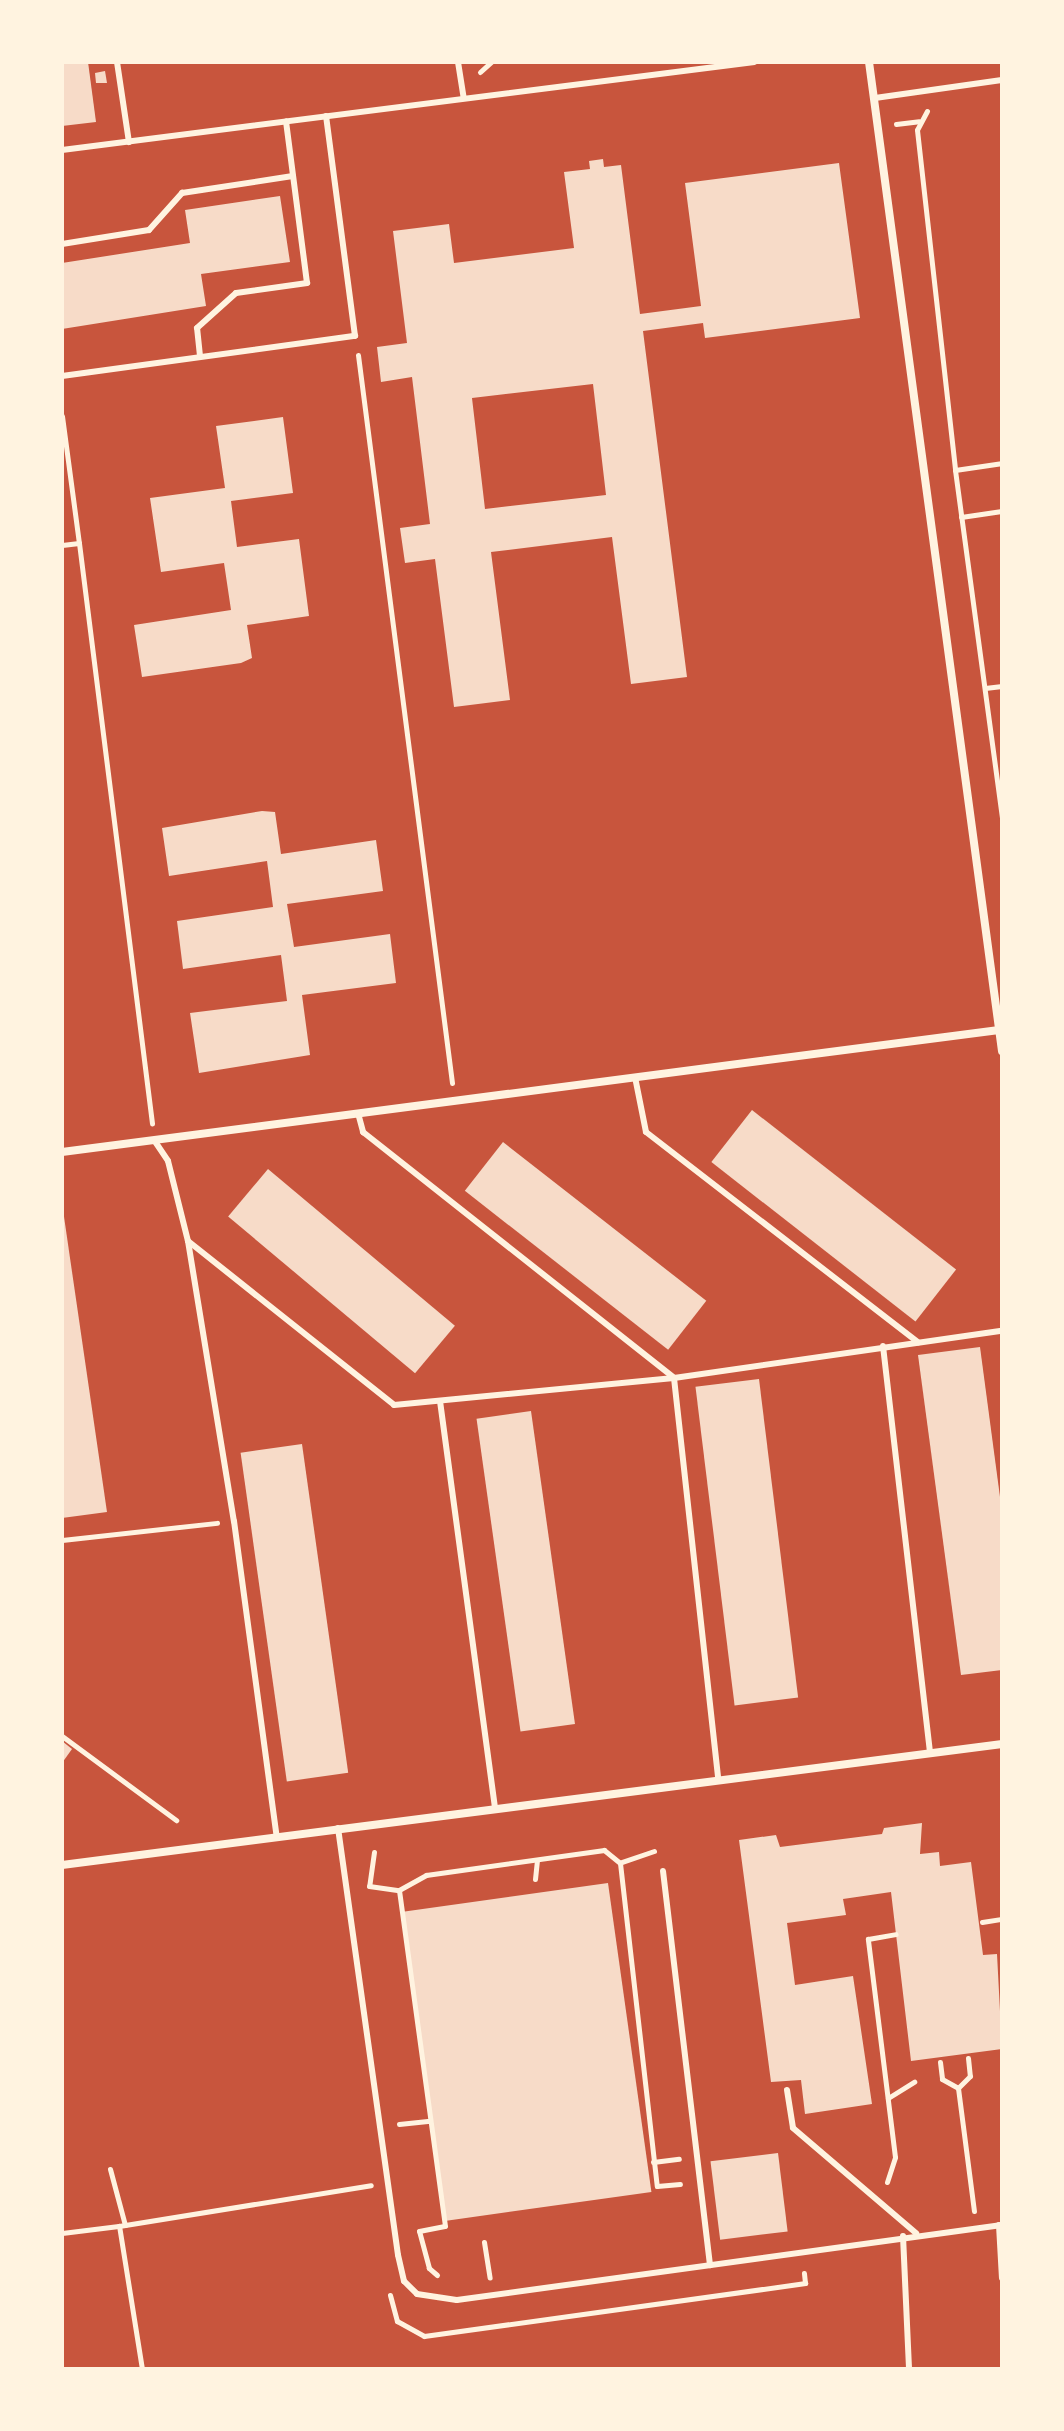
<!DOCTYPE html>
<style>
body{margin:0}
#map{position:relative;width:1064px;height:2431px;overflow:hidden;background:#c8553d;font-family:Figtree,sans-serif}
div>[style]{position:absolute}
[style*='--x']{left:calc(var(--x)*1px);top:calc(var(--y)*1px);width:calc(var(--w)*1px);rotate:calc(var(--a)*1deg)}
.building>*{inset:0;background:#f7dbc8;transform-origin:0 0}
.path>*{height:5px;margin:-2.5px;padding:0 2.5px;transform-origin:2.5px;border-radius:2.5px;background:#fff3e0}
.service>*{height:6px;margin:-3px;padding:0 3px;transform-origin:3px;border-radius:3px;background:#fff3e0}
.minor>*{height:8px;margin:-4px;padding:0 4px;transform-origin:4px;border-radius:4px;background:#fff3e0}
span{translate:-50% -50%;white-space:nowrap;text-align:center;line-height:1.15;-webkit-text-stroke:8px #fff3e0;paint-order:stroke}
.frame{position:absolute;inset:0;border:64px solid #fff3e0;pointer-events:none}
</style>
<div id="map">
<div class="building">
<i style="clip-path:polygon(62px 62px,88px 62px,96px 122px,62px 126px)"></i>
<i style="clip-path:polygon(105px 71px,107px 83px,96px 83px,95px 73px)"></i>
<i style="clip-path:polygon(evenodd,603px 159px,604px 167px,621px 165px,640px 314px,701px 306px,685px 183px,839px 163px,860px 318px,705px 338px,703px 323px,643px 331px,687px 677px,631px 684px,612px 537px,491px 552px,510px 700px,454px 707px,435px 559px,405px 563px,400px 528px,430px 524px,412px 377px,381px 382px,377px 347px,407px 343px,393px 231px,449px 224px,454px 263px,574px 248px,564px 172px,590px 169px,589px 161px,603px 159px,593px 384px,606px 495px,485px 509px,472px 398px,593px 384px)"></i>
<i style="clip-path:polygon(280px 196px,290px 262px,201px 274px,206px 306px,62px 329px,62px 263px,190px 243px,185px 210px)"></i>
<i style="clip-path:polygon(283px 417px,293px 493px,231px 501px,237px 547px,299px 539px,309px 616px,247px 625px,252px 658px,241px 663px,142px 677px,134px 625px,231px 610px,224px 563px,161px 572px,150px 498px,225px 488px,216px 426px)"></i>
<i style="clip-path:polygon(262px 811px,275px 812px,281px 854px,376px 840px,383px 891px,287px 904px,294px 947px,390px 934px,396px 983px,302px 995px,310px 1055px,199px 1073px,190px 1013px,287px 1001px,281px 955px,183px 969px,177px 921px,273px 907px,267px 861px,169px 876px,162px 828px)"></i>
<i style="left:752px;top:1110px;width:259px;height:66px;rotate:38deg"></i>
<i style="left:503px;top:1142px;width:258px;height:62px;rotate:38deg"></i>
<i style="left:268px;top:1169px;width:244px;height:62px;rotate:40deg"></i>
<i style="clip-path:polygon(62px 1203px,107px 1512px,62px 1518px)"></i>
<i style="clip-path:polygon(980px 1347px,1002px 1512px,1002px 1670px,961px 1675px,918px 1355px)"></i>
<i style="left:759px;top:1379px;width:321px;height:64px;rotate:83deg"></i>
<i style="left:531px;top:1411px;width:316px;height:55px;rotate:82deg"></i>
<i style="left:302px;top:1444px;width:332px;height:62px;rotate:82deg"></i>
<i style="clip-path:polygon(62px 1741px,72px 1749px,62px 1763px)"></i>
<i style="clip-path:polygon(922px 1823px,920px 1854px,939px 1852px,940px 1866px,971px 1862px,983px 1955px,997px 1954px,1002px 2049px,911px 2061px,891px 1892px,843px 1899px,846px 1915px,787px 1923px,795px 1985px,853px 1976px,872px 2104px,805px 2114px,801px 2080px,771px 2082px,739px 1840px,776px 1835px,780px 1847px,882px 1834px,884px 1828px)"></i>
<i style="left:608px;top:1883px;width:312px;height:207px;rotate:82deg"></i>
<i style="left:778px;top:2153px;width:79px;height:68px;rotate:83deg"></i>
</div>
<div class="path">
<i style="--x:480;--y:72;--w:15;--a:-42"></i>
<i style="--x:927;--y:111;--w:21;--a:118"></i>
<i style="--x:917;--y:130;--w:342;--a:83.6"></i>
<i style="--x:955;--y:470;--w:351;--a:82.3"></i>
<i style="--x:896;--y:124;--w:23;--a:-7"></i>
<i style="--x:358;--y:355;--w:734;--a:82.64"></i>
<i style="--x:62;--y:416;--w:128;--a:82.4"></i>
<i style="--x:955;--y:470;--w:48;--a:-8.5"></i>
<i style="--x:961;--y:517;--w:41;--a:-8.3"></i>
<i style="--x:62;--y:545;--w:17;--a:-7"></i>
<i style="--x:79;--y:543;--w:585;--a:82.83"></i>
<i style="--x:985;--y:688;--w:17;--a:-7"></i>
<i style="--x:62;--y:1540;--w:156;--a:-6.3"></i>
<i style="--x:62;--y:1736;--w:142;--a:36.4"></i>
<i style="--x:654;--y:1851;--w:36;--a:161"></i>
<i style="--x:620;--y:1863;--w:325;--a:83.5"></i>
<i style="--x:657;--y:2186;--w:23;--a:-5"></i>
<i style="--x:374;--y:1852;--w:34;--a:98"></i>
<i style="--x:369;--y:1886;--w:30;--a:8"></i>
<i style="--x:535;--y:1879;--w:19;--a:-84"></i>
<i style="--x:982;--y:1922;--w:20;--a:-9"></i>
<i style="--x:968;--y:2058;--w:18;--a:84"></i>
<i style="--x:970;--y:2076;--w:17;--a:135"></i>
<i style="--x:958;--y:2088;--w:124;--a:82.6"></i>
<i style="--x:940;--y:2062;--w:17;--a:83"></i>
<i style="--x:942;--y:2079;--w:18;--a:29"></i>
<i style="--x:888;--y:2098;--w:31;--a:-32"></i>
<i style="--x:399;--y:2124;--w:31;--a:-6"></i>
<i style="--x:653;--y:2162;--w:26;--a:-7"></i>
<i style="--x:110;--y:2169;--w:58;--a:75"></i>
<i style="--x:887;--y:2182;--w:26;--a:-72"></i>
<i style="--x:895;--y:2157;--w:220;--a:-97.1"></i>
<i style="--x:868;--y:1939;--w:28;--a:-10"></i>
<i style="--x:62;--y:2233;--w:57;--a:-7"></i>
<i style="--x:484;--y:2242;--w:36;--a:81"></i>
<i style="--x:437;--y:2275;--w:11;--a:-139"></i>
<i style="--x:429;--y:2268;--w:38;--a:-105"></i>
<i style="--x:419;--y:2231;--w:26;--a:-11"></i>
<i style="--x:445;--y:2226;--w:339;--a:-97.8"></i>
<i style="--x:399;--y:1890;--w:31;--a:-29"></i>
<i style="--x:426;--y:1875;--w:180;--a:-8"></i>
<i style="--x:604;--y:1850;--w:21;--a:39"></i>
<i style="--x:390;--y:2295;--w:27;--a:75"></i>
<i style="--x:397;--y:2321;--w:31;--a:29"></i>
<i style="--x:424;--y:2336;--w:385;--a:-7.9"></i>
<i style="--x:805;--y:2283;--w:10;--a:-96"></i>
<i style="--x:142;--y:2369;--w:145;--a:-99.1"></i>
<i style="--x:119;--y:2226;--w:255;--a:-9.2"></i>
</div>
<div class="service">
<i style="--x:117;--y:62;--w:81;--a:81.5"></i>
<i style="--x:458;--y:62;--w:36;--a:81"></i>
<i style="--x:875;--y:98;--w:128;--a:-8.1"></i>
<i style="--x:62;--y:150;--w:698;--a:-7.25"></i>
<i style="--x:62;--y:244;--w:88;--a:-9.1"></i>
<i style="--x:149;--y:230;--w:50;--a:-48.3"></i>
<i style="--x:182;--y:193;--w:112;--a:-8.7"></i>
<i style="--x:200;--y:356;--w:28;--a:-96"></i>
<i style="--x:197;--y:328;--w:52;--a:-41.9"></i>
<i style="--x:236;--y:293;--w:72;--a:-8"></i>
<i style="--x:307;--y:283;--w:163;--a:-97.4"></i>
<i style="--x:62;--y:376;--w:296;--a:-7.8"></i>
<i style="--x:355;--y:336;--w:222;--a:-97.5"></i>
<i style="--x:635;--y:1077;--w:56;--a:78.7"></i>
<i style="--x:646;--y:1132;--w:344;--a:37.7"></i>
<i style="--x:358;--y:1113;--w:20;--a:75"></i>
<i style="--x:363;--y:1132;--w:397;--a:38.3"></i>
<i style="--x:674;--y:1378;--w:403;--a:83.7"></i>
<i style="--x:154;--y:1140;--w:25;--a:56"></i>
<i style="--x:168;--y:1161;--w:82;--a:76"></i>
<i style="--x:188;--y:1241;--w:284;--a:80.7"></i>
<i style="--x:234;--y:1521;--w:319;--a:82.3"></i>
<i style="--x:188;--y:1241;--w:263;--a:38.5"></i>
<i style="--x:394;--y:1405;--w:281;--a:-5.5"></i>
<i style="--x:674;--y:1378;--w:331;--a:-8.2"></i>
<i style="--x:883;--y:1346;--w:407;--a:83.4"></i>
<i style="--x:440;--y:1401;--w:410;--a:82.3"></i>
<i style="--x:338;--y:1828;--w:431;--a:82"></i>
<i style="--x:398;--y:2255;--w:27;--a:77"></i>
<i style="--x:404;--y:2281;--w:18;--a:45"></i>
<i style="--x:417;--y:2294;--w:40;--a:8.5"></i>
<i style="--x:457;--y:2300;--w:550;--a:-7.84"></i>
<i style="--x:663;--y:1871;--w:397;--a:83.2"></i>
<i style="--x:787;--y:2090;--w:38;--a:81"></i>
<i style="--x:793;--y:2128;--w:162;--a:40.5"></i>
<i style="--x:999;--y:2225;--w:53;--a:86.8"></i>
<i style="--x:903;--y:2236;--w:133;--a:87.4"></i>
</div>
<div class="minor">
<i style="--x:869;--y:62;--w:998;--a:82.34"></i>
<i style="--x:62;--y:1152;--w:945;--a:-7.42"></i>
<i style="--x:62;--y:1865;--w:948;--a:-7.33"></i>
</div>
<div class="frame"></div>
</div>
